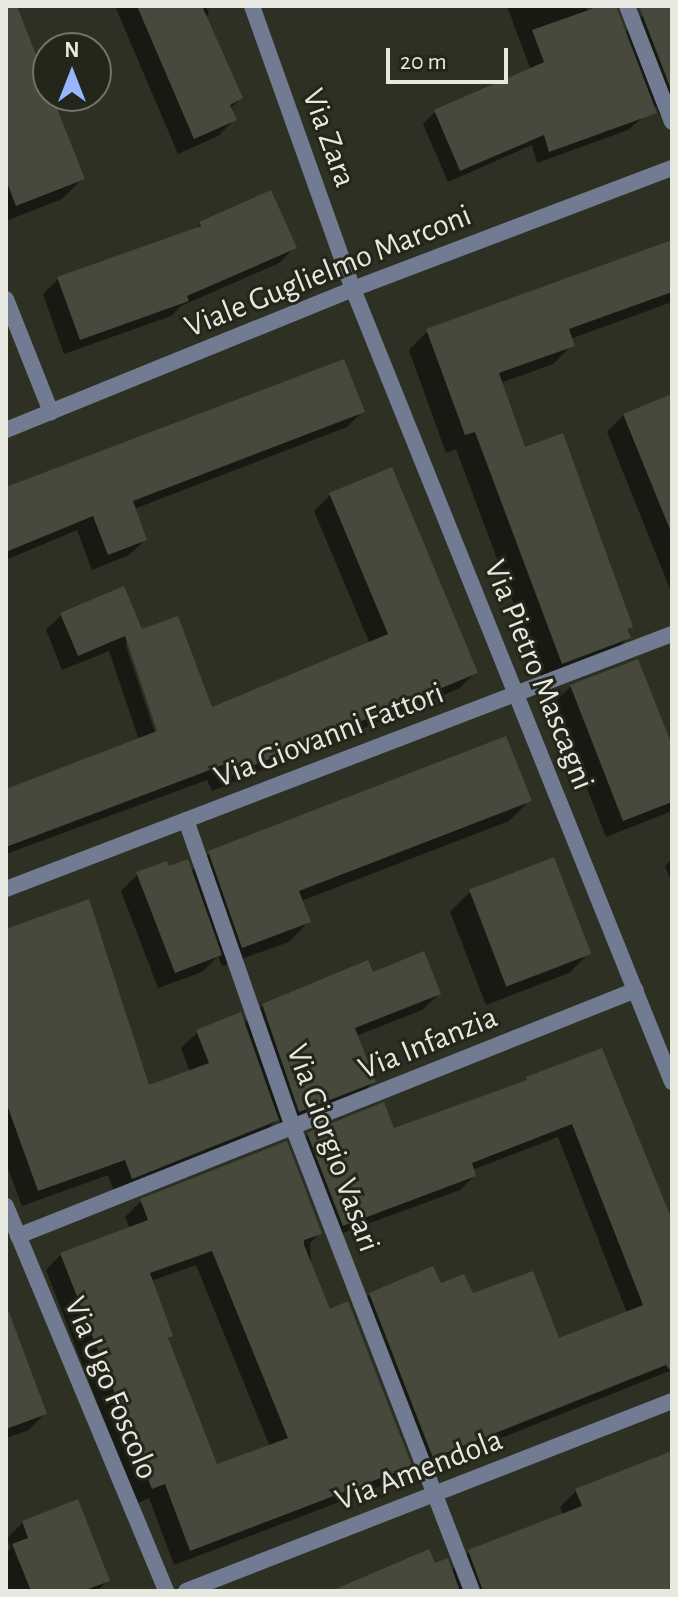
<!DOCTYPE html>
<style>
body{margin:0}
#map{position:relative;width:678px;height:1597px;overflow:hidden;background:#2d3023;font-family:"Alegreya Sans",sans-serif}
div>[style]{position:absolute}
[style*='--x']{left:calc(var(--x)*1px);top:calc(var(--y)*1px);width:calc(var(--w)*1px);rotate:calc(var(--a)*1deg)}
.shadow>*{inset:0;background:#0007}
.building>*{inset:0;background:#46493b;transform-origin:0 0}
.street>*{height:16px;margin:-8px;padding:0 8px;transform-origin:8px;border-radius:8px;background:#717b91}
span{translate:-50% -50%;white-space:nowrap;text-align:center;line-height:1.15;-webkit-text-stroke:6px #232619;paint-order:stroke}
.street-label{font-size:32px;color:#e7e9e0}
.frame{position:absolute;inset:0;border:8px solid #e7e9e0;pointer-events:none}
.north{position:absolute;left:32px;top:32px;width:80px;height:80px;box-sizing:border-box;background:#232619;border:2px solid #717469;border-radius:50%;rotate:0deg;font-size:22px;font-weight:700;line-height:32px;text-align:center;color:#e7e9e0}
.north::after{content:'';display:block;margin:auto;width:28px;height:36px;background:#97b6fd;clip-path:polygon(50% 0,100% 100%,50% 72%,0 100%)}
.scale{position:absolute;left:386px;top:48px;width:122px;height:36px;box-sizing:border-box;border:4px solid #e7e9e0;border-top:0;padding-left:10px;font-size:24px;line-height:28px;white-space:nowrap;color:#e7e9e0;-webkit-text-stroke:6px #232619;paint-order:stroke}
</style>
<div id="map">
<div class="shadow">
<i style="clip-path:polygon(6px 6px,15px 6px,82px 179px,62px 199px,6px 221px)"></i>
<i style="clip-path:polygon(115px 6px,206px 6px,209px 14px,205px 17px,241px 98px,230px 109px,234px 120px,218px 136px,178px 154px)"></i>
<i style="clip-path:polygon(507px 6px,585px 6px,588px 12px,624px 33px,643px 15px,672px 6px,672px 112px,660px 116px,656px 106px,628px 130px,537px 163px,532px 145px,448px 182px,423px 124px,435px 112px,530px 68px)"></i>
<i style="clip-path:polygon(200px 224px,294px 248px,279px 263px,181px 306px,171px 316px,64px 354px,43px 294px,58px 279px,194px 231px)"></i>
<i style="clip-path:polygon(672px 242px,672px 302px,570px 339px,572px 345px,553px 364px,500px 383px,524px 449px,630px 627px,626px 631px,628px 638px,609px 656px,543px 682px,456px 449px,446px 453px,409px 350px,428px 331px)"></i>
<i style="clip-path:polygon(672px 396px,672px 594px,607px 432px,624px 415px)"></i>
<i style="clip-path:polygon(363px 411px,347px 427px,134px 509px,145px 540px,129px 555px,92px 570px,77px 530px,8px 559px,6px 567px,6px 489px)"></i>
<i style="clip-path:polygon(evenodd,330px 495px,476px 672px,460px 688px,212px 791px,207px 780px,6px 854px,6px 791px,139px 740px,109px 651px,62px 670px,46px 630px,61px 615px,141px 632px,211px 710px,370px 644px,314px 511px,330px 495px,125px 643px,129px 643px,162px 740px,158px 741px,125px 643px)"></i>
<i style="clip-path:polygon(571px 686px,672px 750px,672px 811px,606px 837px,554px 703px)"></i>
<i style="clip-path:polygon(529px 801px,509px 821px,301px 901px,309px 921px,289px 942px,222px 966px,218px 956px,202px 972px,158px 988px,121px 891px,138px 874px,168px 869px,190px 872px,210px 853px)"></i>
<i style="clip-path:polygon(672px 859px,672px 884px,665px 866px)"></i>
<i style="clip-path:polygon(470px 892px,589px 953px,569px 973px,486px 1005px,450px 912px)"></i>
<i style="clip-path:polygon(6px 932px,148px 1088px,190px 1072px,181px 1048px,198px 1032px,244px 1024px,263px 1005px,372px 974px,439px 994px,422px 1010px,356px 1036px,374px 1081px,357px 1098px,282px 1128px,279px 1118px,260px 1136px,115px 1194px,108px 1175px,22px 1206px,6px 1163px)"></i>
<i style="clip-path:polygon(601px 1050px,672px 1227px,672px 1370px,418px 1471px,356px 1309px,370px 1294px,440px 1286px,558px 1340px,627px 1313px,558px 1137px,472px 1170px,474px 1176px,460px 1190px,329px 1238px,294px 1149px,308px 1134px,393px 1130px,521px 1085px,527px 1079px)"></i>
<i style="clip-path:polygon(evenodd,141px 1201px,320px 1233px,310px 1243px,311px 1267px,329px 1311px,410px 1466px,394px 1481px,174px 1565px,149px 1498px,136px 1504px,46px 1270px,61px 1254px,130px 1229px,125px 1217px,141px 1201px,196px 1265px,270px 1447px,216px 1467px,167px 1340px,171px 1336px,151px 1281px,196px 1265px)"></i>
<i style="clip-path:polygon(6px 1309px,45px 1413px,29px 1430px,6px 1438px)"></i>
<i style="clip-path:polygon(672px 1453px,672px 1591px,333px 1591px,434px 1566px,451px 1571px,469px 1552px,563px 1515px,560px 1507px,576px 1491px)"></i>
<i style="clip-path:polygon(23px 1522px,108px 1580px,97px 1591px,6px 1591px,6px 1553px,11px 1548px,7px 1538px)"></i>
</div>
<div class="building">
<i style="clip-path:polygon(6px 6px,17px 6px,48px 86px,48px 96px,52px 96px,85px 179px,16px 206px,6px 180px)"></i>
<i style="clip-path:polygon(137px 6px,202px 6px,243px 98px,230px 105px,237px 120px,194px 139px)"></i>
<i style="clip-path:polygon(600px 6px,616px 6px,657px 113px,549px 152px,544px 135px,460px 171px,434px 110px,544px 62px,532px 30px)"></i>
<i style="clip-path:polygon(639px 6px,672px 6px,672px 92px)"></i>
<i style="clip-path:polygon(271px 190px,297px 248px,187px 296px,189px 301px,80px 340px,57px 277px,201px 226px,199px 222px)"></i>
<i style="clip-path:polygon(672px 240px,672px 292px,569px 329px,575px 346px,499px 373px,525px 447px,563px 433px,633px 627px,627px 629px,631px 638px,562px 664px,475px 432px,465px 435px,426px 329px)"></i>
<i style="clip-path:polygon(344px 359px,365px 412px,133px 501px,147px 540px,108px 555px,93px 516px,6px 552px,6px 487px)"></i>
<i style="clip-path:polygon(672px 394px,672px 532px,671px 532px,623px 414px)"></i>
<i style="clip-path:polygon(392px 467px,478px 673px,228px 776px,223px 765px,6px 847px,6px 789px,157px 731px,125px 636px,78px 656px,60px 613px,124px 586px,142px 629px,178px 616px,212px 707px,388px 634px,329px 493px)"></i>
<i style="clip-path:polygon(638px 659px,672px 745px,672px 802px,623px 821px,570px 685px)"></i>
<i style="clip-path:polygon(506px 736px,532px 801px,299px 891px,311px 922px,242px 948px,208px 851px)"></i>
<i style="left:554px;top:857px;width:104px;height:91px;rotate:69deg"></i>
<i style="clip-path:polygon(188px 859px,222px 955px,175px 973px,136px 872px,167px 861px,169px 866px)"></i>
<i style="clip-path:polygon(89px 899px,149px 1085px,209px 1063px,196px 1030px,241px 1012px,279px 1120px,132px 1179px,125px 1160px,38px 1191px,6px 1102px,6px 929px)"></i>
<i style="clip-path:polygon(424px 951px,441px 994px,355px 1028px,376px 1082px,299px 1112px,262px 1004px,368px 960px,373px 972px)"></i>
<i style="clip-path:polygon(602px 1048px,672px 1220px,672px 1373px,666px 1365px,433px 1458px,369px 1293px,433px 1266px,441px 1283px,464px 1274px,473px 1293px,533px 1271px,559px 1338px,643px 1305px,572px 1124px,472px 1163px,476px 1176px,343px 1226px,307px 1133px,384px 1102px,394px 1128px,527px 1080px,526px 1077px)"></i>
<i style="clip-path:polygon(evenodd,287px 1141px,322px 1234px,304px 1240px,304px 1245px,330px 1309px,348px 1301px,412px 1466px,190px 1551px,165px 1484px,152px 1489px,60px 1253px,148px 1220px,140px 1199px,287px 1141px,212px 1251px,288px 1438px,217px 1464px,168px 1338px,173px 1336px,150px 1273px,212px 1251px)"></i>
<i style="clip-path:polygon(9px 1312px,47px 1414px,6px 1429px,6px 1313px)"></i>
<i style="clip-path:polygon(672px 1451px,672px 1591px,483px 1591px,468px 1550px,582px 1506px,575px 1489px)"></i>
<i style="clip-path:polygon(78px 1499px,110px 1581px,83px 1591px,31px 1591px,12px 1544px,28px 1538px,22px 1521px)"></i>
<i style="clip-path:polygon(429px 1549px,435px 1563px,448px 1558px,460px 1591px,331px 1591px)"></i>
</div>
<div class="street">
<i style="--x:252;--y:6;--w:300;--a:70.4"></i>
<i style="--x:353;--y:289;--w:855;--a:68.09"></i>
<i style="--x:627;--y:6;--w:124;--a:68.8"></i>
<i style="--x:6;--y:299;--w:122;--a:68.3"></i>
<i style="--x:6;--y:430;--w:375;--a:-22.1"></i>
<i style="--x:353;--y:289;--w:341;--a:-20.8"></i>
<i style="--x:186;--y:820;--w:325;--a:70.8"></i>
<i style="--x:293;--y:1127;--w:497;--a:68.9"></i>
<i style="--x:6;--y:889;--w:713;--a:-20.95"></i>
<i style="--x:6;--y:1206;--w:417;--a:67.4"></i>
<i style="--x:18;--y:1236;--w:665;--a:-21.71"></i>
<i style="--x:186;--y:1591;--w:522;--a:-21.35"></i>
</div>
<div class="street-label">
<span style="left:329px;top:138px;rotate:70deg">Via Zara</span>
<span style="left:328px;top:271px;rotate:-22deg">Viale Guglielmo Marconi</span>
<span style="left:539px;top:675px;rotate:68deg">Via Pietro Mascagni</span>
<span style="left:329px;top:735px;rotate:-21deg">Via Giovanni Fattori</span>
<span style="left:428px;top:1043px;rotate:-22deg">Via Infanzia</span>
<span style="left:333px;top:1148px;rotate:70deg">Via Giorgio Vasari</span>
<span style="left:111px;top:1388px;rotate:67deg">Via Ugo Foscolo</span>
<span style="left:419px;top:1470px;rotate:-21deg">Via Amendola</span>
</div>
<div class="frame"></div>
<div class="north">N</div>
<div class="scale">20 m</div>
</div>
